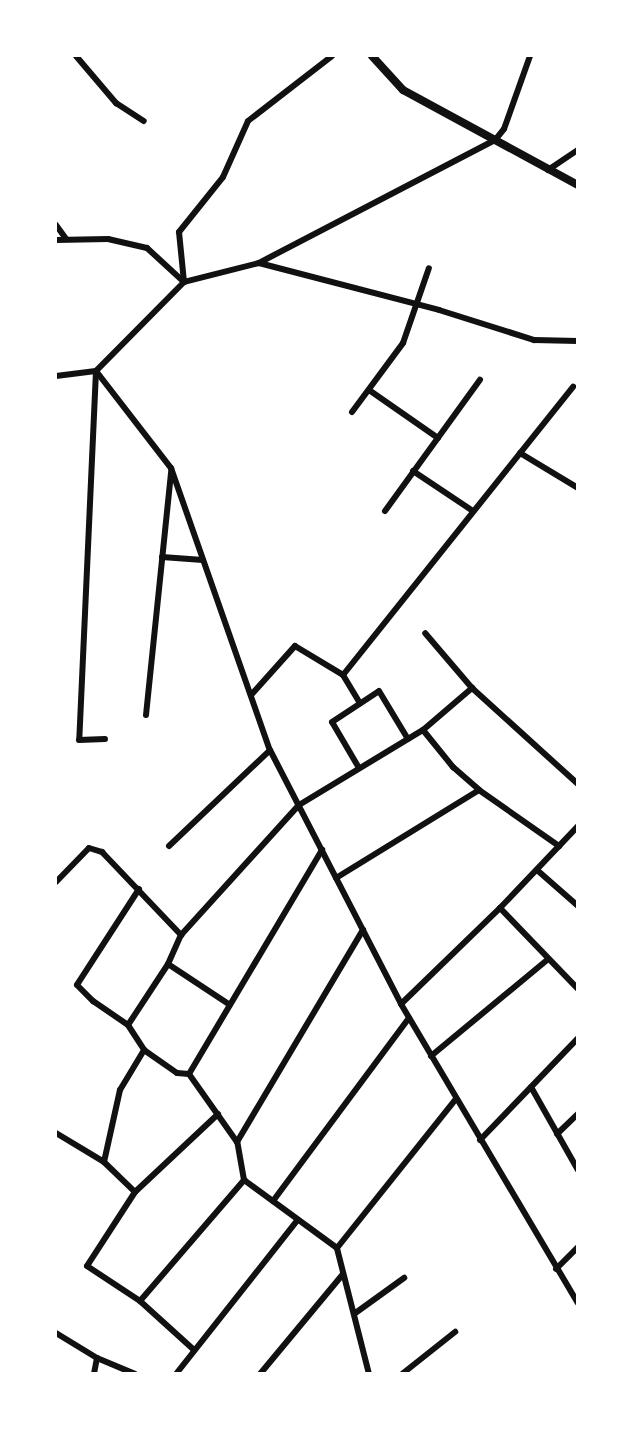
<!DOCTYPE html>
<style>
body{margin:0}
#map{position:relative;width:633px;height:1429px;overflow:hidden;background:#fff;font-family:"Nunito Sans",sans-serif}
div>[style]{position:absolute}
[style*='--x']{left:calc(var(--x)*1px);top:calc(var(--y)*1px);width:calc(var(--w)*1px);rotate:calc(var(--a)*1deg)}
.minor>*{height:6px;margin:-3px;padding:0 3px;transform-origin:3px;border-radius:3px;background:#111}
.tertiary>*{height:8px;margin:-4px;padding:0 4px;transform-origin:4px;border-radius:4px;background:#111}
span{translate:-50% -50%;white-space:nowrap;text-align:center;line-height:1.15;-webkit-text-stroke:4.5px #fff;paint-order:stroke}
.frame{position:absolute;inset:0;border:57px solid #fff;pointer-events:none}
</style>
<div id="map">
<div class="minor">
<i style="--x:76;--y:56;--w:62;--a:49.6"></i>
<i style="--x:116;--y:103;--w:33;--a:33"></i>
<i style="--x:530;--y:56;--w:77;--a:109.6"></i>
<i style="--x:504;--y:129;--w:14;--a:129"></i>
<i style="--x:495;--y:140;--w:266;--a:152.5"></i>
<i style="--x:259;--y:263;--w:186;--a:14.6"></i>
<i style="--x:439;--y:310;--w:100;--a:17.5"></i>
<i style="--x:534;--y:340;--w:44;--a:1.3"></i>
<i style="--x:548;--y:170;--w:36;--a:-34"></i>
<i style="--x:56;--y:225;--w:17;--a:54"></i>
<i style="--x:56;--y:240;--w:52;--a:-1.1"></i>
<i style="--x:108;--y:239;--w:40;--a:13"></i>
<i style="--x:147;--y:248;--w:50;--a:42.6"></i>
<i style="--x:184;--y:282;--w:50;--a:-95.7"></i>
<i style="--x:179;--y:232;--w:70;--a:-51.3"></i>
<i style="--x:223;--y:177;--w:61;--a:-65.9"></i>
<i style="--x:248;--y:121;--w:106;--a:-37.7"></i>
<i style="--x:259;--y:263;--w:77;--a:165.8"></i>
<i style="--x:184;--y:282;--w:125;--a:134.7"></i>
<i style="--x:96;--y:371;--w:123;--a:52.3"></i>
<i style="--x:171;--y:468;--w:299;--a:70.7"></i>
<i style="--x:270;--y:750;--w:286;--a:62.7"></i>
<i style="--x:401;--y:1004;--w:347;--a:59.4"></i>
<i style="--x:56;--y:376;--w:40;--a:-7.1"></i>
<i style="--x:96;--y:371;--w:369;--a:92.6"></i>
<i style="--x:79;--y:740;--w:26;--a:-2"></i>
<i style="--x:369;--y:390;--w:84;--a:34.8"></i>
<i style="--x:352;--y:412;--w:86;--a:-53.5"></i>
<i style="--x:403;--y:343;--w:79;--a:-70.9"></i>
<i style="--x:520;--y:453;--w:68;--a:31.1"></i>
<i style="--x:413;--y:471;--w:72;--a:33.7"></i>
<i style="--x:385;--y:511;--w:162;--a:-54.1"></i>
<i style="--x:162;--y:557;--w:41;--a:4.2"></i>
<i style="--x:343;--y:675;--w:33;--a:59"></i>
<i style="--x:472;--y:688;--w:143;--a:42.2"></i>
<i style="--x:251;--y:695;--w:66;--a:-48.1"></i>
<i style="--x:295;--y:646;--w:56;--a:31.1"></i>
<i style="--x:343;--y:675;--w:369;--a:-51.4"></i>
<i style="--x:146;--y:715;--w:245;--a:-84.1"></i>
<i style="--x:423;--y:730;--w:65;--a:-40.6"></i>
<i style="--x:472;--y:688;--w:72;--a:-130.5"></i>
<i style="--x:359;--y:768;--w:53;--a:-120.4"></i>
<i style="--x:332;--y:722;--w:56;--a:-33.4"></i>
<i style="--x:379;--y:691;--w:56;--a:58.9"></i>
<i style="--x:169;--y:846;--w:139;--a:-43.5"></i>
<i style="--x:537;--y:870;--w:55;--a:41.3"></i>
<i style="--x:336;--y:878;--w:168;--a:-31.6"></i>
<i style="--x:479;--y:790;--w:98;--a:35"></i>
<i style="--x:56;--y:882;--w:47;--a:-45.9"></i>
<i style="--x:89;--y:848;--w:14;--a:17"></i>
<i style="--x:102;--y:852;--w:115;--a:46.4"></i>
<i style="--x:139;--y:889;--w:114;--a:122.9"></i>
<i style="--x:77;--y:985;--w:23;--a:45"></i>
<i style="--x:93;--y:1001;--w:42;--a:34.4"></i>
<i style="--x:128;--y:1025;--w:30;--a:57"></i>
<i style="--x:144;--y:1050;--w:40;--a:34.9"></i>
<i style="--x:177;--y:1073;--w:12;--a:5"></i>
<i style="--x:500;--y:908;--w:112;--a:46.1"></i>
<i style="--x:168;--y:964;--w:74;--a:33.5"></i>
<i style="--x:401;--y:1004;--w:138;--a:-44.1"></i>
<i style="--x:500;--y:908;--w:113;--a:-46.4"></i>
<i style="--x:128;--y:1025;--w:73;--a:-56.7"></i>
<i style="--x:168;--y:964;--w:32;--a:-66"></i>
<i style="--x:181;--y:935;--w:176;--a:-47.8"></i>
<i style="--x:299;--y:805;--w:145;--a:-31.2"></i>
<i style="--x:423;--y:730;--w:48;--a:51"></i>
<i style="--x:453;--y:767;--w:35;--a:41"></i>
<i style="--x:431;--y:1056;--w:151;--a:-39.6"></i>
<i style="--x:531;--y:1087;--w:95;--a:60.5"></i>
<i style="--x:56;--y:1133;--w:56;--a:31.1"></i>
<i style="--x:104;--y:1162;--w:43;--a:44.1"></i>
<i style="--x:135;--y:1192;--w:114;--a:-43.2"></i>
<i style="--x:557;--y:1134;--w:29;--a:-44"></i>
<i style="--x:480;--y:1140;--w:141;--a:-46.1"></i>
<i style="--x:237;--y:1142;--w:83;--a:-125.2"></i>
<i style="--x:189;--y:1074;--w:261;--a:-59.3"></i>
<i style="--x:104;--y:1162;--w:74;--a:-77.5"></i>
<i style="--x:120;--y:1090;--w:47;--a:-59"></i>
<i style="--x:135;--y:1192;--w:88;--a:123"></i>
<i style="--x:87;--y:1266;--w:64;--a:33.4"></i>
<i style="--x:140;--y:1301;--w:73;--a:42.2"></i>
<i style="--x:273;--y:1201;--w:228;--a:-53.4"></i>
<i style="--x:337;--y:1248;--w:115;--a:-143.8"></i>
<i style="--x:244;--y:1180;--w:39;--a:-100"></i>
<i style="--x:237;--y:1142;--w:247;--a:-59.3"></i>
<i style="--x:556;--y:1269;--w:31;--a:-45"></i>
<i style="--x:140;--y:1301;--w:160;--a:-49.3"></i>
<i style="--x:354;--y:1314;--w:62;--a:-35.8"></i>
<i style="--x:56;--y:1333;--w:48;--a:31.4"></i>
<i style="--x:97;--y:1358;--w:16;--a:101"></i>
<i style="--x:97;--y:1358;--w:41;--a:22.8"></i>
<i style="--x:176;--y:1374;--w:195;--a:-51.7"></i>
<i style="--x:260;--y:1374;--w:130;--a:-50.3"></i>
<i style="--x:369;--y:1374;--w:130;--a:-104.3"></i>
<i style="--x:337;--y:1248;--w:191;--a:-51.4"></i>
<i style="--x:402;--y:1374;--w:68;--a:-38.4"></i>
</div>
<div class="tertiary">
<i style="--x:372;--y:56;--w:46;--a:47.6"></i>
<i style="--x:403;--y:90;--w:199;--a:28.5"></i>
</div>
<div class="frame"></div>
</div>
